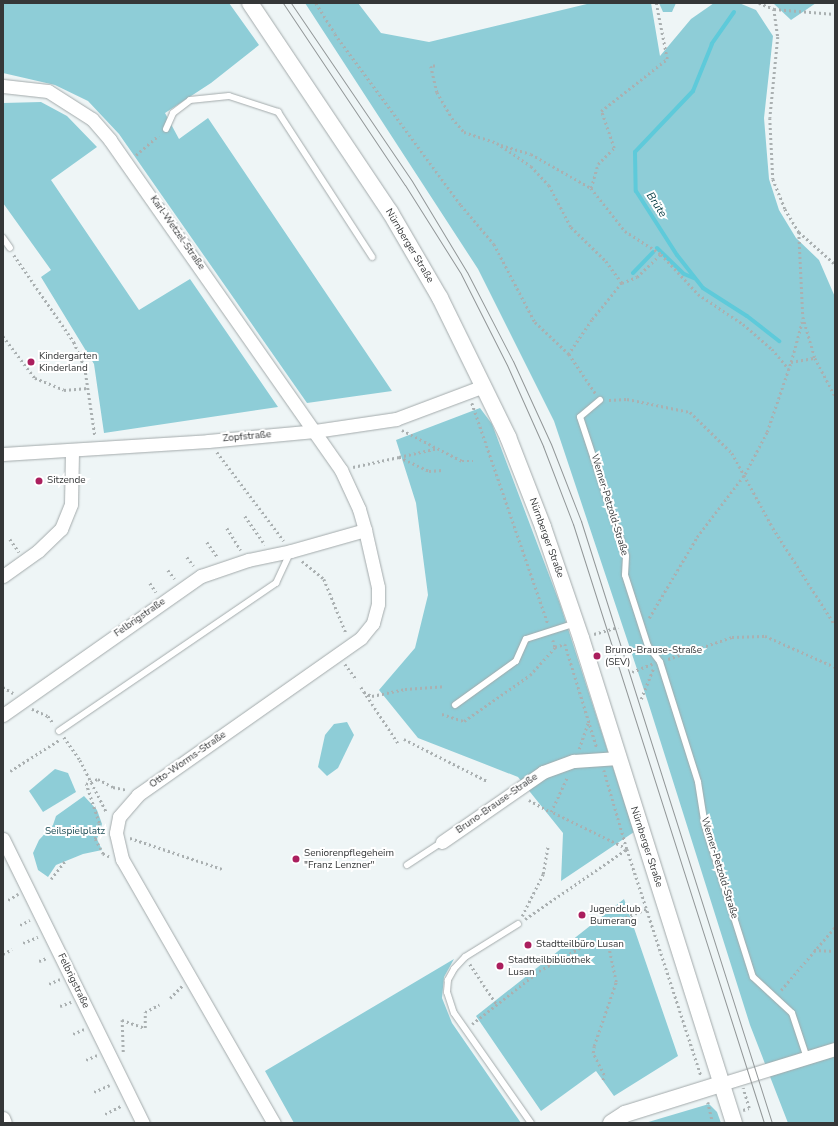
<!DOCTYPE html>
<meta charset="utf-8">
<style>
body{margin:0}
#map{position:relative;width:838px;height:1126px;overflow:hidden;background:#eef5f6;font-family:"Nunito Sans",sans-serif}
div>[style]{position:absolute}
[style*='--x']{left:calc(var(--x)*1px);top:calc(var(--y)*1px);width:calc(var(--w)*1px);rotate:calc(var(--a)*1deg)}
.green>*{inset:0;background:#8ecdd7}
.stream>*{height:4px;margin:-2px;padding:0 2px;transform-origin:2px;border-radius:2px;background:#5ecada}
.path>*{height:2.5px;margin-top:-1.25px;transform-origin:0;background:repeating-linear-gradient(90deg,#aab0b1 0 2px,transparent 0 5px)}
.roads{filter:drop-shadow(0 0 1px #a3aaab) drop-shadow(0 0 1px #a3aaab)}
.service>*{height:6px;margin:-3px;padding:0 3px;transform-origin:3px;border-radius:3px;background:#fff}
.minor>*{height:13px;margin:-6.5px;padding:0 6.5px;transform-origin:6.5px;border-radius:6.5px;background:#fff}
.tertiary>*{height:16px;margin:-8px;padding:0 8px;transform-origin:8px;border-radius:8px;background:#fff}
.tram>*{height:1px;margin:-0.5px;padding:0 0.5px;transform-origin:0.5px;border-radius:0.5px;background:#929798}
.dots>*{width:11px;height:11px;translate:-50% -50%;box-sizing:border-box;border:2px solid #fff;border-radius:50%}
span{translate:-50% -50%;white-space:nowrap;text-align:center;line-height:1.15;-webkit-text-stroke:4px #fff;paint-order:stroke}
.street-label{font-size:10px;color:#353738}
.poi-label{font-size:10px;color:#353738}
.left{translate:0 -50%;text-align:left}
.park-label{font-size:10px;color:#204f57}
.water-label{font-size:11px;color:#0e4148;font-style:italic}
.frame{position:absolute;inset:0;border:4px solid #353738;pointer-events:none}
</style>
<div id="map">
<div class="green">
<i style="clip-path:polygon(3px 3px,229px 3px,259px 45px,211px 83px,165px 113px,179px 139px,208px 118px,392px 391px,307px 403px,119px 134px,88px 101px,55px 85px,3px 73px)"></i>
<i style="clip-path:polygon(305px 3px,358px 3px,381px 33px,429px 42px,591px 3px,651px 3px,660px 56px,691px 19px,714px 3px,739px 3px,756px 10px,773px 36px,764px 118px,769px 179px,779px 210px,796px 238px,819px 260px,835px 297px,835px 1123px,788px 1123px,750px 1025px,648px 702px,554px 421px,478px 269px)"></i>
<i style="clip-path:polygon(659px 3px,676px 3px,672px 12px,663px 12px)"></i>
<i style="clip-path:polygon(773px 3px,816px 3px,791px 20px)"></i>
<i style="clip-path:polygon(41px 102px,67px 116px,97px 147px,51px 180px,139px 310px,190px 279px,278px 407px,104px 433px,94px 364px,41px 277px,51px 270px,3px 203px,3px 103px)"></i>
<i style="clip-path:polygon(480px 408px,492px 424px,560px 604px,634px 832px,561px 881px,563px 833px,518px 777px,418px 738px,379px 690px,415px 648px,428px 595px,416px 503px,396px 440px)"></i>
<i style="clip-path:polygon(347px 722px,354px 735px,338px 768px,327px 776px,318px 767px,325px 735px,334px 724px)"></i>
<i style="clip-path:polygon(55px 769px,68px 773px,76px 792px,43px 812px,29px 791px)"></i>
<i style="clip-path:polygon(84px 796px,97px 810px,102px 824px,97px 839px,102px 850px,83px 854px,56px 865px,48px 877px,38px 870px,33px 853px,39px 840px,53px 825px,56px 816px)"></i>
<i style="clip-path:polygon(624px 899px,678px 1056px,614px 1096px,596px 1071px,541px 1111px,476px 1016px)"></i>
<i style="clip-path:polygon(454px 959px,444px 977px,442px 998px,452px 1023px,521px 1123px,294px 1123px,265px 1071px)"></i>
<i style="clip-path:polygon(709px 1104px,717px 1112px,721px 1123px,645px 1123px)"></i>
</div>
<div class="stream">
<i style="--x:734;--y:12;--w:39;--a:125"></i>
<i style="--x:712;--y:44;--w:51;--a:112"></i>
<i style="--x:693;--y:91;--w:84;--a:133.6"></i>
<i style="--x:635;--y:152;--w:39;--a:89"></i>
<i style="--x:636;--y:191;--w:76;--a:57.4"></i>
<i style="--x:677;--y:255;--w:42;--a:51.8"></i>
<i style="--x:703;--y:288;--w:52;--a:32.5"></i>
<i style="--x:747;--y:316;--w:41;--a:38"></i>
<i style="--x:657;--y:248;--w:37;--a:44"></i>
<i style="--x:684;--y:274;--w:11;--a:22"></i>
<i style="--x:633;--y:273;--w:29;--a:-46"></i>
</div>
<div class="path">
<i style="--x:316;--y:3;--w:36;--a:58"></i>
<i style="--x:335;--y:34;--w:212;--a:53.6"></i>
<i style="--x:461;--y:205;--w:51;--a:49.8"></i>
<i style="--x:494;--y:244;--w:88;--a:62.3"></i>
<i style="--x:535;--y:322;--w:47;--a:43.3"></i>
<i style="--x:569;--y:354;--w:48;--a:56"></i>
<i style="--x:759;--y:3;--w:16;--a:22"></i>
<i style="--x:774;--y:9;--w:28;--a:82"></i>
<i style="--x:778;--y:37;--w:81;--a:95.6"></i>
<i style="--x:770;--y:118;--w:61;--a:87.2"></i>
<i style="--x:773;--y:179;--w:32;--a:68"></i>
<i style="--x:785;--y:209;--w:27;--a:59"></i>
<i style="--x:799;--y:232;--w:85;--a:87.3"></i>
<i style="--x:803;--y:317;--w:43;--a:73.7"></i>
<i style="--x:815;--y:358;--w:43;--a:62.2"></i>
<i style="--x:774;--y:9;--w:61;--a:4.7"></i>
<i style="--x:435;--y:66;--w:4;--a:180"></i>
<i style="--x:431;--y:66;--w:27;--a:77"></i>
<i style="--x:437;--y:92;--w:30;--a:60"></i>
<i style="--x:452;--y:118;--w:18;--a:49"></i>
<i style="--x:464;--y:132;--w:35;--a:18"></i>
<i style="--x:497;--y:143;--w:41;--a:34.1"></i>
<i style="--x:531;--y:166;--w:26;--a:47"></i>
<i style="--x:549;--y:185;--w:47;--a:62.4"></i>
<i style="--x:571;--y:227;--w:49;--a:44.2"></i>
<i style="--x:606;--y:261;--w:27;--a:54"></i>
<i style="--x:622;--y:283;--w:48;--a:129"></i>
<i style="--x:592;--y:320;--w:41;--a:124.1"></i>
<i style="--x:501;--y:145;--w:31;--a:17"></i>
<i style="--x:531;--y:154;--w:69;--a:29.5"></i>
<i style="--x:591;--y:188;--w:25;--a:-74"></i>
<i style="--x:598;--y:164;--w:23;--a:-45"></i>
<i style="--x:614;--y:148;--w:39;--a:-109"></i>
<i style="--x:601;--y:111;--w:84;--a:-38.2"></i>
<i style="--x:667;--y:59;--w:57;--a:-101.1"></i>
<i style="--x:136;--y:155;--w:30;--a:-41"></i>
<i style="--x:591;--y:188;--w:55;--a:51.7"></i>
<i style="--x:625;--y:231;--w:43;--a:32.6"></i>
<i style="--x:661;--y:254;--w:54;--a:47.2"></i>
<i style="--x:698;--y:294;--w:54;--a:33.7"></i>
<i style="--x:743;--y:324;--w:38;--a:41"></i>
<i style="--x:772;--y:349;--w:26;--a:50"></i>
<i style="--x:799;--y:232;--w:48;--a:41.6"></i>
<i style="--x:14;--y:255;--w:106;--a:55.4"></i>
<i style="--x:74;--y:342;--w:28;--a:67"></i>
<i style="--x:85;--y:368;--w:69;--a:81.6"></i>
<i style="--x:622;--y:283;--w:16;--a:-22"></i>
<i style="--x:637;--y:277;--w:33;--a:-44"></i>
<i style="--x:3;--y:336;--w:53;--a:52.7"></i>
<i style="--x:35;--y:378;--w:31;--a:22"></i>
<i style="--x:64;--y:390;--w:24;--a:-5"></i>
<i style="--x:791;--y:362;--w:23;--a:-10"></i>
<i style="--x:609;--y:400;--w:18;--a:-3"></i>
<i style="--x:627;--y:399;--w:64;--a:11.7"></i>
<i style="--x:690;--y:412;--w:59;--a:44.3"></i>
<i style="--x:732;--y:453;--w:85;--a:61.3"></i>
<i style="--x:773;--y:528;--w:115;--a:57.4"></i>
<i style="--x:472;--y:403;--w:234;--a:71"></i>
<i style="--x:402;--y:430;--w:68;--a:27.3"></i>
<i style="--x:462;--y:461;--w:11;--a:0"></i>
<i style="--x:217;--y:452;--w:111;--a:53"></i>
<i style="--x:399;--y:457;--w:37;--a:-13"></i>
<i style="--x:353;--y:467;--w:47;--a:-12.3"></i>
<i style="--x:399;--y:457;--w:33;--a:25"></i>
<i style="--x:429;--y:471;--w:14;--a:-4"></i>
<i style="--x:245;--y:516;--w:35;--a:55"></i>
<i style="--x:227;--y:528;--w:26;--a:58"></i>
<i style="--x:10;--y:539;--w:16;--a:55"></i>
<i style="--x:207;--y:542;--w:19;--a:55"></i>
<i style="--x:187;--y:557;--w:11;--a:52"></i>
<i style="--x:302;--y:561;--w:28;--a:39"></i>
<i style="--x:324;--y:579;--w:58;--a:67.8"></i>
<i style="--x:168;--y:570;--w:11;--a:52"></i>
<i style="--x:150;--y:583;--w:11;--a:56"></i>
<i style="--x:649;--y:618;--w:94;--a:-59.3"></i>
<i style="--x:697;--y:537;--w:79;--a:-52.7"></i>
<i style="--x:745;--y:474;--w:47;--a:-62.4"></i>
<i style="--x:767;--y:432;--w:74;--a:-71.1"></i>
<i style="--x:791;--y:362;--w:46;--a:-74.7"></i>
<i style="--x:594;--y:634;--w:25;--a:-16"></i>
<i style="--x:553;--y:640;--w:7;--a:74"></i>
<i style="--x:565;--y:644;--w:109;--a:72.9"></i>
<i style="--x:668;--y:659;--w:68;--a:-19"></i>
<i style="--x:732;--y:637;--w:33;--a:-2"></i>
<i style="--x:765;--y:636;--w:77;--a:23.9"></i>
<i style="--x:345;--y:664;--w:20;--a:53"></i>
<i style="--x:632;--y:672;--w:22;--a:-22"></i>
<i style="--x:3;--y:687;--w:12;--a:31"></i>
<i style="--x:361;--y:687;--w:67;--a:56.5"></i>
<i style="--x:364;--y:692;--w:9;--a:27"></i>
<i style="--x:372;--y:696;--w:34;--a:-12"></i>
<i style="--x:405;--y:689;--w:39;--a:-4"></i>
<i style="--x:641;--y:699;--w:32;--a:-68"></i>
<i style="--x:32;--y:709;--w:17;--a:24"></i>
<i style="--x:48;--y:716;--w:10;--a:53"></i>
<i style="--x:442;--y:714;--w:23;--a:18"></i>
<i style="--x:464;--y:721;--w:80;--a:-34.9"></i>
<i style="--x:530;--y:675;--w:38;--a:-48"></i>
<i style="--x:555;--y:647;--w:10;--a:-17"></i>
<i style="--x:64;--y:737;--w:28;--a:55"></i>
<i style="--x:80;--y:760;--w:59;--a:63"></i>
<i style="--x:404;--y:739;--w:93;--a:26.8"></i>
<i style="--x:579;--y:749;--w:28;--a:-71"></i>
<i style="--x:604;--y:770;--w:82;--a:73.8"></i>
<i style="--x:627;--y:849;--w:239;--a:71.9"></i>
<i style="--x:10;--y:771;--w:58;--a:-32.3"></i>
<i style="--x:529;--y:800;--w:25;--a:29"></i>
<i style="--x:551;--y:812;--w:38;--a:-65"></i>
<i style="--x:130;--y:838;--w:97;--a:18.6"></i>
<i style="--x:109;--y:857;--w:7;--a:-153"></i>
<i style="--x:103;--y:854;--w:17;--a:-118"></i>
<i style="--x:95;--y:839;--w:16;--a:-76"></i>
<i style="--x:99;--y:823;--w:41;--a:-108.4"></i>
<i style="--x:86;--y:784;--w:13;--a:-23"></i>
<i style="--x:98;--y:779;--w:17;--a:28"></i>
<i style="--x:113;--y:787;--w:14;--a:12"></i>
<i style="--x:51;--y:879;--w:24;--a:-52"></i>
<i style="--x:8;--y:900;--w:12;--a:-31"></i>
<i style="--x:522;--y:916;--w:47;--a:-63.4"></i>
<i style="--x:543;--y:874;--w:28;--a:-80"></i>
<i style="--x:525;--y:919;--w:124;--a:-34.5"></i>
<i style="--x:627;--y:849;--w:85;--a:-154"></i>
<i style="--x:621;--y:919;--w:28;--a:-21"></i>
<i style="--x:20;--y:925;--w:11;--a:-27"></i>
<i style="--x:23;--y:943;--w:16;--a:-22"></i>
<i style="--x:814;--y:950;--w:21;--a:3"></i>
<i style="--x:3;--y:954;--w:10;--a:-29"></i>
<i style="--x:39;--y:961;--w:9;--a:-21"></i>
<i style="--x:470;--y:964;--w:49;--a:56.6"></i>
<i style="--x:49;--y:984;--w:12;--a:-24"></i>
<i style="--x:781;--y:990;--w:83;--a:-49.4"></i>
<i style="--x:170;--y:998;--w:17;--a:-45"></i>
<i style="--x:60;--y:1006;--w:12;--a:-20"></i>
<i style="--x:472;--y:1024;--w:85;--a:-38.3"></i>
<i style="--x:539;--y:971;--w:61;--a:-29.5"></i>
<i style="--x:73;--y:1034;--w:12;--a:-24"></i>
<i style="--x:123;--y:1052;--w:32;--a:-92"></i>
<i style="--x:122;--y:1020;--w:24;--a:19"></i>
<i style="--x:145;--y:1028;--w:16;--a:-90"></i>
<i style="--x:145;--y:1012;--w:16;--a:-27"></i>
<i style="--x:86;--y:1060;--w:12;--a:-24"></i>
<i style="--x:603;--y:1080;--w:5;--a:-79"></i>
<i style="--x:604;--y:1075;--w:25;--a:-117"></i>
<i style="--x:593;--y:1053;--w:7;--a:-82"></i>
<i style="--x:594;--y:1046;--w:68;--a:-71"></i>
<i style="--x:616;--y:982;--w:33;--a:-102"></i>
<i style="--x:94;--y:1092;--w:17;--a:-24"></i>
<i style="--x:708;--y:1102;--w:22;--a:77"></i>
<i style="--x:743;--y:1110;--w:6;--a:-18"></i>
<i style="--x:749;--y:1108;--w:21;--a:-107"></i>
<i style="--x:105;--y:1114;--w:18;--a:-27"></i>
</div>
<div class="roads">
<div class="service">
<i style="--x:166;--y:129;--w:17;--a:-66"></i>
<i style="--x:173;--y:113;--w:21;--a:-37"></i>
<i style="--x:190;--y:100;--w:39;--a:-6"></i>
<i style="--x:229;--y:96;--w:52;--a:18.1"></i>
<i style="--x:278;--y:112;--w:173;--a:57"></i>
<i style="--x:3;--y:238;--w:12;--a:55"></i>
<i style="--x:600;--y:400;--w:26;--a:140"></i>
<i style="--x:580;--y:417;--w:146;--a:71.7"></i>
<i style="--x:626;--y:556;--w:19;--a:93"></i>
<i style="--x:625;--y:575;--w:75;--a:72.1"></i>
<i style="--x:648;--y:646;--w:20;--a:53"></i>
<i style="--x:660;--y:662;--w:126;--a:72.4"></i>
<i style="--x:698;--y:782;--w:45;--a:81"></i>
<i style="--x:705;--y:826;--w:158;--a:72.4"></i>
<i style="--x:753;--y:977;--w:53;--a:42.7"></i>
<i style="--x:792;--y:1013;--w:47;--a:71.6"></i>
<i style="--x:455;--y:705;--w:75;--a:-35.8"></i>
<i style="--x:516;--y:661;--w:24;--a:-66"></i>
<i style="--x:526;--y:639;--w:52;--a:-17.7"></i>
<i style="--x:59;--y:731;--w:263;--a:-34.3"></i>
<i style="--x:276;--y:583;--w:35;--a:-65"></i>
<i style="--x:407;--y:865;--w:42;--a:-33.3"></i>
<i style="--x:518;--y:924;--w:62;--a:148.1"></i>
<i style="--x:465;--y:957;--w:16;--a:133"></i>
<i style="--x:454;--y:969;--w:13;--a:119"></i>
<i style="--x:448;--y:980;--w:12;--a:95"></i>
<i style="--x:447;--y:992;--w:22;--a:72"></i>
<i style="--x:454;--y:1013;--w:134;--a:55"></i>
</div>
<div class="minor">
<i style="--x:3;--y:86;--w:45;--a:6.3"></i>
<i style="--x:48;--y:91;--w:52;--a:32.5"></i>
<i style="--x:92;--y:119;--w:28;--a:49"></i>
<i style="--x:110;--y:140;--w:403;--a:55"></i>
<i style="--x:341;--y:470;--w:43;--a:65.2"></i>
<i style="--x:359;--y:509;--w:22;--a:74"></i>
<i style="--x:365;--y:530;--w:58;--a:77.2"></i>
<i style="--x:378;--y:587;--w:17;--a:90"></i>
<i style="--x:378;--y:604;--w:20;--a:105"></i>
<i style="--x:373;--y:623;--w:19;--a:129"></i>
<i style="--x:361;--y:638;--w:273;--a:144.9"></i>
<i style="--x:138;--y:795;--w:29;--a:131"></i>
<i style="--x:119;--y:817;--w:16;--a:101"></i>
<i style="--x:116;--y:833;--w:27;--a:77"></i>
<i style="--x:122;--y:859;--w:305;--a:60.1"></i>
<i style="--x:3;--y:454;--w:205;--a:-3.6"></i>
<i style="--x:208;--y:441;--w:107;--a:-5.3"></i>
<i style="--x:315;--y:431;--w:82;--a:-8.4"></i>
<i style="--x:396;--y:419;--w:94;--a:-20.6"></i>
<i style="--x:3;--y:576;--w:43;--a:-35.5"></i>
<i style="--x:38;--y:551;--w:32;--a:-44"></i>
<i style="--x:61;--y:529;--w:27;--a:-68"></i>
<i style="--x:71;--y:504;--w:54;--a:-88.9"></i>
<i style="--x:3;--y:715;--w:242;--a:-35.1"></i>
<i style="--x:201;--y:576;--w:50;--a:-18.8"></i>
<i style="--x:248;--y:560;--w:44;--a:-11.8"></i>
<i style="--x:291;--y:551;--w:77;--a:-15.8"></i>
<i style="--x:3;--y:839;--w:317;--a:63.8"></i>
<i style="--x:442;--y:842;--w:123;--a:-34.7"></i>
<i style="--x:543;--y:772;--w:33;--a:-20"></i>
<i style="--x:574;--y:761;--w:44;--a:-3.9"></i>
<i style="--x:721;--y:1084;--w:119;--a:-17.1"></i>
<i style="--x:3;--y:1118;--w:5;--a:68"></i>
</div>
<div class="tertiary">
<i style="--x:250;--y:3;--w:252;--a:56.2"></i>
<i style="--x:390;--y:212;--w:99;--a:59.8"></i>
<i style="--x:440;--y:298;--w:155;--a:63.9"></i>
<i style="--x:508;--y:437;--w:97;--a:68.7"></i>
<i style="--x:543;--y:527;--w:117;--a:71.1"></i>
<i style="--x:581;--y:638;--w:509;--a:72.49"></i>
<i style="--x:611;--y:1123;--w:17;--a:-33"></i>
<i style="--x:625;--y:1114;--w:101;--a:-17.4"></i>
</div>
</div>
<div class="tram">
<i style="--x:283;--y:3;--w:219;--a:56.2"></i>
<i style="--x:405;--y:185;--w:105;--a:57.8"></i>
<i style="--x:461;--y:274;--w:102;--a:63.2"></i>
<i style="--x:507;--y:365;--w:89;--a:66"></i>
<i style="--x:543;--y:446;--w:84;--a:69"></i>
<i style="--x:573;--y:524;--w:629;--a:72.31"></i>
<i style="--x:291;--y:3;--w:215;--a:55.8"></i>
<i style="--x:412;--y:181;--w:106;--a:58.9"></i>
<i style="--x:467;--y:272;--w:100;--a:62.7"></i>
<i style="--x:513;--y:361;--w:91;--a:65.4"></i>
<i style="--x:551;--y:444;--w:83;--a:68.7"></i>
<i style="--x:581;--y:521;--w:632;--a:72.4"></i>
</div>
<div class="dots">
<i style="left:31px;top:362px;background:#ab1f5e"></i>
<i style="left:39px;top:481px;background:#ab1f5e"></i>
<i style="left:597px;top:656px;background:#ab1f5e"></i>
<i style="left:296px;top:859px;background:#ab1f5e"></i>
<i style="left:582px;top:915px;background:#ab1f5e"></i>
<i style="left:528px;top:945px;background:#ab1f5e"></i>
<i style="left:500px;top:966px;background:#ab1f5e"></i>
</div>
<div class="street-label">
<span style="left:177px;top:233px;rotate:55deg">Karl-Wetzel-Straße</span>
<span style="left:409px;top:246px;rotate:59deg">Nürnberger Straße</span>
<span style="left:247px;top:437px;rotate:-5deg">Zopfstraße</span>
<span style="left:609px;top:505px;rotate:73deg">Werner-Petzold-Straße</span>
<span style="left:546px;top:538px;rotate:70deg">Nürnberger Straße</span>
<span style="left:140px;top:618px;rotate:-35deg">Felbrigstraße</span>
<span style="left:188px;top:760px;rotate:-35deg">Otto-Worms-Straße</span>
<span style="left:497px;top:804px;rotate:-35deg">Bruno-Brause-Straße</span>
<span style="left:646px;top:847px;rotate:72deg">Nürnberger Straße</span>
<span style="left:719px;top:868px;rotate:73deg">Werner-Petzold-Straße</span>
<span style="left:73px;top:981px;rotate:64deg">Felbrigstraße</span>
</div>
<div class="poi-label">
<span class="left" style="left:39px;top:362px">Kindergarten<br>Kinderland</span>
<span class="left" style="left:47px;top:481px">Sitzende</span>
<span class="left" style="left:605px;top:656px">Bruno-Brause-Straße<br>(SEV)</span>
<span class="left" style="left:304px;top:859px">Seniorenpflegeheim<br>"Franz Lenzner"</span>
<span class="left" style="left:590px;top:915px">Jugendclub<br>Bumerang</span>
<span class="left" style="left:536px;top:945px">Stadtteilbüro Lusan</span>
<span class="left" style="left:508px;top:966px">Stadtteilbibliothek<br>Lusan</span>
</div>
<div class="park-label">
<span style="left:75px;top:832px">Seilspielplatz</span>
</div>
<div class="water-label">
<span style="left:656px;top:205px;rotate:57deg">Brüte</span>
</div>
<div class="frame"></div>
</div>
